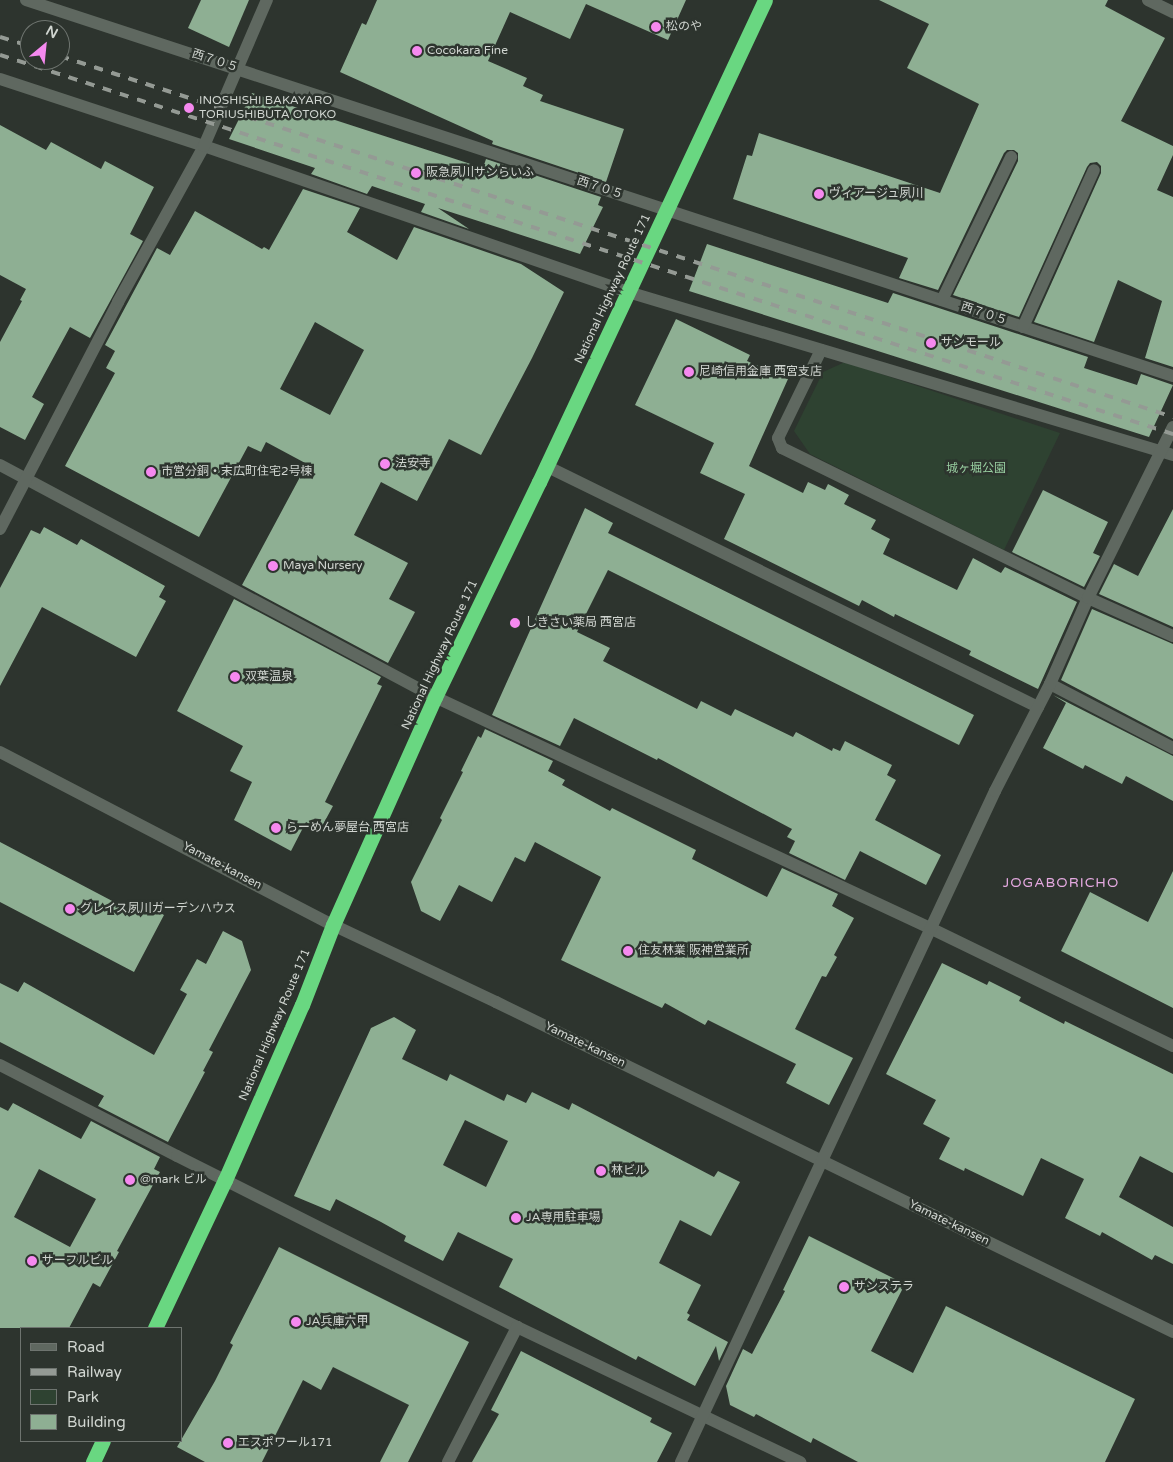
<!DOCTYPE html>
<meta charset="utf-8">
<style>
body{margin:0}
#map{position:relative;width:1173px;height:1462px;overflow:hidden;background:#2d342e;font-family:"Varela Round","Noto Sans JP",sans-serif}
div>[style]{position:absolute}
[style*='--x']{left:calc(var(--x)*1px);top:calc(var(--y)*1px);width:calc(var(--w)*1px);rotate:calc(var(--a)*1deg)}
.green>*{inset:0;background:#2e4231}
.building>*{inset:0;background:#8eaf93}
.minor>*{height:12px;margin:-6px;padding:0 6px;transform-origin:6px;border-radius:6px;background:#5f6860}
.highway>*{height:15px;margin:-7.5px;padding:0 7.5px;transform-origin:7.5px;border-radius:7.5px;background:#69d781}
.rail>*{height:4px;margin-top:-2px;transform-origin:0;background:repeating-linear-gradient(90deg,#949a94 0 9px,transparent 0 18px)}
.dots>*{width:14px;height:14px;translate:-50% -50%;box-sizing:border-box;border:2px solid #2d342e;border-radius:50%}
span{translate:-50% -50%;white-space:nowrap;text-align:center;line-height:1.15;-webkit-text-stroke:5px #2d342e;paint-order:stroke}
.poi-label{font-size:12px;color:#d0d5d0}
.left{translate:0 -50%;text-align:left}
.street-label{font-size:12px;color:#d0d5d0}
.park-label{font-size:12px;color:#98cea0}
.neighbourhood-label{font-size:14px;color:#e4a9e0;letter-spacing:1px}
.legend{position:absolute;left:20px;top:1327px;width:162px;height:115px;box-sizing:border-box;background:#2d342e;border:1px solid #6e746f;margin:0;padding:6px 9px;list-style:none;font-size:15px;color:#d0d5d0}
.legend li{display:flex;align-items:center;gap:10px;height:25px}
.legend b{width:25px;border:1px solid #6e746f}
.north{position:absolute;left:20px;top:20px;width:50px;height:50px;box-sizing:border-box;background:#2d342e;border:1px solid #6e746f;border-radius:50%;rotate:28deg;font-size:14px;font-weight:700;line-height:20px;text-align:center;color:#d0d5d0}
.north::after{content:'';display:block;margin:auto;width:18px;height:22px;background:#f589ef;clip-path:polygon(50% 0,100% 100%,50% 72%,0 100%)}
</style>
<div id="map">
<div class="green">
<i style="clip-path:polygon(845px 362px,1060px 433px,1004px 550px,810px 454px,794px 431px,823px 372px)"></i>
</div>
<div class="building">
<i style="clip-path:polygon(201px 0,249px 0,229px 47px,188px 28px)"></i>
<i style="clip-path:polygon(377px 0,686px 0,668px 40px,586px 4px,570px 39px,510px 12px,488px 61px,527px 78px,523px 86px,543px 95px,540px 101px,624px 129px,606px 182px,492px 144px,493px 141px,340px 72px,362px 23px,366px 25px)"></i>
<i style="clip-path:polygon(879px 0,1108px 0,1105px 6px,1165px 38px,1121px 121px,1173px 146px,1173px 155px,1157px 190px,1173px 197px,1173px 367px,1145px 358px,1162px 301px,1118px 280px,1094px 342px,1034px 322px,1101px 173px,1101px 166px,1097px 162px,1090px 163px,1087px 167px,1019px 317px,953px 295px,1018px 161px,1018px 153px,1014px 150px,1007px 150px,1004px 153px,938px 290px,899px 278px,908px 258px,733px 199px,747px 155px,752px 156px,759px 133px,940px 193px,979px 104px,907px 68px,929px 24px)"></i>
<i style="clip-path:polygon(252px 93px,483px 168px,486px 159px,601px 197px,598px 205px,603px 207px,580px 254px,438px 208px,469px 229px,421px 212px,425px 204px,372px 186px,367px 194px,311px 174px,315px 168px,229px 139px)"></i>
<i style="clip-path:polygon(0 125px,46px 150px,51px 142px,101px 169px,105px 161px,154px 187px,130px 234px,143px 241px,90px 338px,70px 327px,32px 397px,44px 404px,25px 440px,0 427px,0 342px,22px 301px,20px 300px,26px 289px,0 275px)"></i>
<i style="clip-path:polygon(evenodd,303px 189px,360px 208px,347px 232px,397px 260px,414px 227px,521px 264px,564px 292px,532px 358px,481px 455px,449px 439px,417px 501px,381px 482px,354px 535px,408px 563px,389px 599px,415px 612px,388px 663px,242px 585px,307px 464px,266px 442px,261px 452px,248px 446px,199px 537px,65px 466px,115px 373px,106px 368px,115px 351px,105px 345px,157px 248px,170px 255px,195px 211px,262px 249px,264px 247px,269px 250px,303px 189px,315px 322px,364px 350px,330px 415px,280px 389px,315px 322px)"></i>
<i style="clip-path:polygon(707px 244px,888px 303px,893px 293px,1088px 357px,1084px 368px,1137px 385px,1141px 374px,1173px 385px,1149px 437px,689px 291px)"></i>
<i style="clip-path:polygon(676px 319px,750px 355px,747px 361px,788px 379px,749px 466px,803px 493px,808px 482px,825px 490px,828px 484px,849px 495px,844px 504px,876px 520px,871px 529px,890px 539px,883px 554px,957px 590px,973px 558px,1001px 573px,1005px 567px,1077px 602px,1038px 689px,969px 655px,971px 651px,895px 614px,894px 617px,862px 600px,859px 606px,724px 539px,745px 494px,700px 473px,714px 443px,635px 405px)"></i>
<i style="clip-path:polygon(1043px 490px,1108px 522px,1093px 553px,1100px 556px,1084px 587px,1012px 552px)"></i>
<i style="clip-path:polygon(585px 508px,613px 523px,608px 533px,974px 715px,959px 745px,608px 570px,577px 632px,610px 648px,603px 661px,697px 709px,701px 701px,731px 716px,735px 709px,793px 737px,796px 732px,832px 751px,833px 748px,840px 751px,845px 741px,892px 765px,887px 775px,896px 780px,875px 820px,941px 855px,926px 885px,860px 851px,845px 880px,789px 853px,795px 841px,787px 837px,792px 829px,658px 758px,657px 760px,574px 718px,560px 746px,492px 715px)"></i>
<i style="clip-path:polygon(1173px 509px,1173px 627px,1099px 594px,1114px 564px,1138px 576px)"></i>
<i style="clip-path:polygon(44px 527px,77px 545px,81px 539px,165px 586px,159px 597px,166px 601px,136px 657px,42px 607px,0 686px,0 588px,31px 530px,40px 534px)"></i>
<i style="clip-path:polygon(234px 599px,381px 677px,377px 684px,382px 686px,325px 802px,333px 806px,320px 830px,306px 822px,291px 851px,234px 820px,252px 782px,230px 771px,243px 746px,177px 711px)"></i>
<i style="clip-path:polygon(1092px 609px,1173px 644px,1173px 739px,1061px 680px)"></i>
<i style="clip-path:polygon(1053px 695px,1173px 756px,1173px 801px,1126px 776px,1122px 784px,1085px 765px,1083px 769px,1043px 748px,1066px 703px)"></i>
<i style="clip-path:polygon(485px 729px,553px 761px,548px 771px,565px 780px,562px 785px,610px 811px,612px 808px,696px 850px,692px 859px,767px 897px,782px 868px,838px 894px,832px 906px,854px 918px,834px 955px,837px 957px,826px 977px,822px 976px,795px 1029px,853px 1058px,829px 1105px,786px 1083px,796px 1064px,708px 1020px,705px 1025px,665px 1003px,662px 1008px,561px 960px,601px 877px,535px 842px,525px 862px,515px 857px,492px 902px,459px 885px,440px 921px,421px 911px,411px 882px,442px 820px,440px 818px,463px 772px,461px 771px,478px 736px,481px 738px)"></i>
<i style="clip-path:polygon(0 842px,137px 914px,143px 904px,164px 915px,134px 972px,0 902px)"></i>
<i style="clip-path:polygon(1173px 871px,1173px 1008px,1061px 951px,1090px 892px,1148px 922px)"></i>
<i style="clip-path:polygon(223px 931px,242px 941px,251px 970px,209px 1050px,213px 1052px,203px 1071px,205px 1072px,168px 1142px,98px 1106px,104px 1096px,0 1042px,0 983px,18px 992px,24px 982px,154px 1055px,187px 994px,180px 990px,197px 959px,206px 964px)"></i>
<i style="clip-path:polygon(942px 963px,987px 985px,989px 981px,1021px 997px,1019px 1001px,1064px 1024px,1065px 1021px,1173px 1074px,1173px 1173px,1140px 1156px,1119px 1197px,1173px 1227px,1173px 1264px,1155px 1255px,1152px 1260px,1102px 1232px,1100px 1236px,1065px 1218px,1084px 1179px,1041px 1158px,1023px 1196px,965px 1168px,964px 1171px,939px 1159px,950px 1138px,923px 1124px,936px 1100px,886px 1074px)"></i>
<i style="clip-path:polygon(evenodd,394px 1017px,416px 1030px,402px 1059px,447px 1081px,450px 1074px,504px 1101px,507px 1094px,526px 1103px,532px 1092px,569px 1110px,572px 1103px,714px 1177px,718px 1171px,740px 1182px,711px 1236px,680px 1220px,659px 1263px,701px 1285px,687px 1313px,690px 1315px,687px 1320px,728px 1342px,719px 1361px,716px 1346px,695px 1386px,638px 1356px,636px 1360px,499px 1287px,513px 1259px,458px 1232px,443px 1261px,404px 1241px,406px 1236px,381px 1222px,336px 1199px,330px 1211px,294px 1196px,371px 1028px,394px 1017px,465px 1120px,508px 1141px,486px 1187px,443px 1165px,465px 1120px)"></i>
<i style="clip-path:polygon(evenodd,13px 1103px,81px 1139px,91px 1121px,160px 1157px,154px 1169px,160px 1172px,117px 1251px,119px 1252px,100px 1287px,93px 1283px,69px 1328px,0 1328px,0 1107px,8px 1111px,13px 1103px,39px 1169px,96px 1199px,70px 1247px,14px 1217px,39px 1169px)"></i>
<i style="clip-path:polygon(809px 1236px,905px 1284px,871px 1351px,913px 1373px,946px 1306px,1135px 1399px,1105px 1462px,858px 1462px,813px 1438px,811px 1443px,756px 1414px,754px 1417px,730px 1405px,726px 1386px,743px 1349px,752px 1354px,785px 1291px,783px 1290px)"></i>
<i style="clip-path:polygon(279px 1247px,469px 1342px,408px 1462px,380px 1462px,409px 1405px,333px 1367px,321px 1390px,303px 1380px,262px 1462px,205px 1462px,177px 1447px,215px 1381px,233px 1345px,230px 1343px)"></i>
<i style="clip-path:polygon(521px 1351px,652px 1418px,650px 1422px,672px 1433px,657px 1462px,472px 1462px,499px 1414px,491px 1410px)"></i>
</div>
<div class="minor">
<i style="--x:26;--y:0;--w:1207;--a:18.15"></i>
<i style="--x:1148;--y:0;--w:28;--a:26"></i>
<i style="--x:0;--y:79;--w:215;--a:18.2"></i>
<i style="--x:204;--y:146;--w:448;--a:19"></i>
<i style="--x:628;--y:292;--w:569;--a:16.65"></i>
<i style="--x:942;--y:300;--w:159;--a:-64.2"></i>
<i style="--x:1023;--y:327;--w:172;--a:-65.7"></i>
<i style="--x:821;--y:350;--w:98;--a:116"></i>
<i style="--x:778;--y:438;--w:11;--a:68"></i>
<i style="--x:782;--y:448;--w:341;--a:26.1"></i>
<i style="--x:1088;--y:598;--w:93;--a:24.1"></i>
<i style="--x:0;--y:465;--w:493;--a:28.1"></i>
<i style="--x:435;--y:697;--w:548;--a:25.02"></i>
<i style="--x:932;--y:929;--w:268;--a:25.9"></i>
<i style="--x:546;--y:466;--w:548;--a:26.1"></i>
<i style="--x:0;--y:529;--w:256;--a:-62.5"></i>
<i style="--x:118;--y:302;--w:178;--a:-61.1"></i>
<i style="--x:204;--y:146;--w:159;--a:-66.7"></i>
<i style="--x:1050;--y:684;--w:139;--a:27.5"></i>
<i style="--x:0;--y:752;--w:375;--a:27.5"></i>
<i style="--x:333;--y:925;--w:180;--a:25.3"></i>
<i style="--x:496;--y:1002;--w:753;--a:25.99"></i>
<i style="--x:0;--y:1065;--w:199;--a:27.2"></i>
<i style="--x:177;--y:1156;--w:381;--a:26.7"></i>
<i style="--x:517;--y:1327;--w:314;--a:25.5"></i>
<i style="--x:448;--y:1462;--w:152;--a:-62.9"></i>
<i style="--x:681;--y:1462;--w:741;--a:-64.92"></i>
<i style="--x:995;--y:791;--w:120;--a:-62.8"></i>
<i style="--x:1050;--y:684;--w:94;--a:-66.2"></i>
<i style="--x:1088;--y:598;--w:191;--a:-63.6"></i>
</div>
<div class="highway">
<i style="--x:155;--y:1328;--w:164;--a:-64.7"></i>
<i style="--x:225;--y:1180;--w:191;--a:-66.3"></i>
<i style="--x:302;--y:1005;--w:86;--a:-68.8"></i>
<i style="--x:333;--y:925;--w:250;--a:-65.9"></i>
<i style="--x:435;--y:697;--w:239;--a:-64.2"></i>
<i style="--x:539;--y:482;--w:532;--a:-64.88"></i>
<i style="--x:93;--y:1462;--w:23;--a:-65"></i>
</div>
<div class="rail">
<i style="--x:0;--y:37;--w:31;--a:17"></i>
<i style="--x:0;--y:55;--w:1233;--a:17.91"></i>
<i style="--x:60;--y:56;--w:1170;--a:17.97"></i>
</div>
<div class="dots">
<i style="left:656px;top:27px;background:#f589ef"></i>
<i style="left:417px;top:51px;background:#f589ef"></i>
<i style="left:189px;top:108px;background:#f589ef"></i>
<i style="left:416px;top:173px;background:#f589ef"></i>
<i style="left:819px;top:194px;background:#f589ef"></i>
<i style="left:931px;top:343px;background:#f589ef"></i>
<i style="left:689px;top:372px;background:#f589ef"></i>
<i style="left:385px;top:464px;background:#f589ef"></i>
<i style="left:151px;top:472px;background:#f589ef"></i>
<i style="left:273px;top:566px;background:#f589ef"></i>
<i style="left:515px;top:623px;background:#f589ef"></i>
<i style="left:235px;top:677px;background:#f589ef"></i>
<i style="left:276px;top:828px;background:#f589ef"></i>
<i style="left:70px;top:909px;background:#f589ef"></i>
<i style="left:628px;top:951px;background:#f589ef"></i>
<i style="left:601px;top:1171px;background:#f589ef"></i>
<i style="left:130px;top:1180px;background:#f589ef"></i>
<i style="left:516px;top:1218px;background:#f589ef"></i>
<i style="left:32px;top:1261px;background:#f589ef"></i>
<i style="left:844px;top:1287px;background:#f589ef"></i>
<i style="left:296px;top:1322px;background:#f589ef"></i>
<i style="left:228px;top:1443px;background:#f589ef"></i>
</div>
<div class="poi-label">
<span class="left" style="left:666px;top:27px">松のや</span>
<span class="left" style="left:427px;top:51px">Cocokara Fine</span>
<span class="left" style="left:199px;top:108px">INOSHISHI BAKAYARO<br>TORIUSHIBUTA OTOKO</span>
<span class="left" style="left:426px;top:173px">阪急夙川サンらいふ</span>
<span class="left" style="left:829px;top:194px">ヴィアージュ夙川</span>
<span class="left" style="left:941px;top:343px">サンモール</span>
<span class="left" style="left:699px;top:372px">尼崎信用金庫 西宮支店</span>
<span class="left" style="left:395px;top:464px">法安寺</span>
<span class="left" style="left:161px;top:472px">市営分銅・末広町住宅2号棟</span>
<span class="left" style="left:283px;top:566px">Maya Nursery</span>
<span class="left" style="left:525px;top:623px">しきさい薬局 西宮店</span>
<span class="left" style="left:245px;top:677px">双葉温泉</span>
<span class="left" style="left:286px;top:828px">らーめん夢屋台 西宮店</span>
<span class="left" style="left:80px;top:909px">グレイス夙川ガーデンハウス</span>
<span class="left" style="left:638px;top:951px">住友林業 阪神営業所</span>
<span class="left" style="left:611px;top:1171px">林ビル</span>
<span class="left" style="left:140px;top:1180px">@mark ビル</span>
<span class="left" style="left:526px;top:1218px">JA専用駐車場</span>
<span class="left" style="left:42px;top:1261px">サーフルビル</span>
<span class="left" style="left:854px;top:1287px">サンステラ</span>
<span class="left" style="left:306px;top:1322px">JA兵庫六甲</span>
<span class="left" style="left:238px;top:1443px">エスポワール171</span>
</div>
<div class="street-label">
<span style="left:215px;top:61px;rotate:18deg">西７０５</span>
<span style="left:600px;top:188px;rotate:18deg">西７０５</span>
<span style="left:613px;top:289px;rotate:-65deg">National Highway Route 171</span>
<span style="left:984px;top:314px;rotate:18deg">西７０５</span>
<span style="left:440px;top:655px;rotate:-65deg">National Highway Route 171</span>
<span style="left:222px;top:866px;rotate:28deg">Yamate-kansen</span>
<span style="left:275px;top:1025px;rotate:-67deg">National Highway Route 171</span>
<span style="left:585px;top:1045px;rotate:26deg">Yamate-kansen</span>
<span style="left:949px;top:1223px;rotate:26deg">Yamate-kansen</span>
</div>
<div class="park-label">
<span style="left:976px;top:469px">城ヶ堀公園</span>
</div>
<div class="neighbourhood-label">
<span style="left:1061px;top:883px">JOGABORICHO</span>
</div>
<ul class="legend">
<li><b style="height:6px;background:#5f6860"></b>Road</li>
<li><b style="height:6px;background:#949a94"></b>Railway</li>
<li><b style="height:14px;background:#2e4231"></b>Park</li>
<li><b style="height:14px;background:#8eaf93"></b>Building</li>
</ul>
<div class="north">N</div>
</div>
